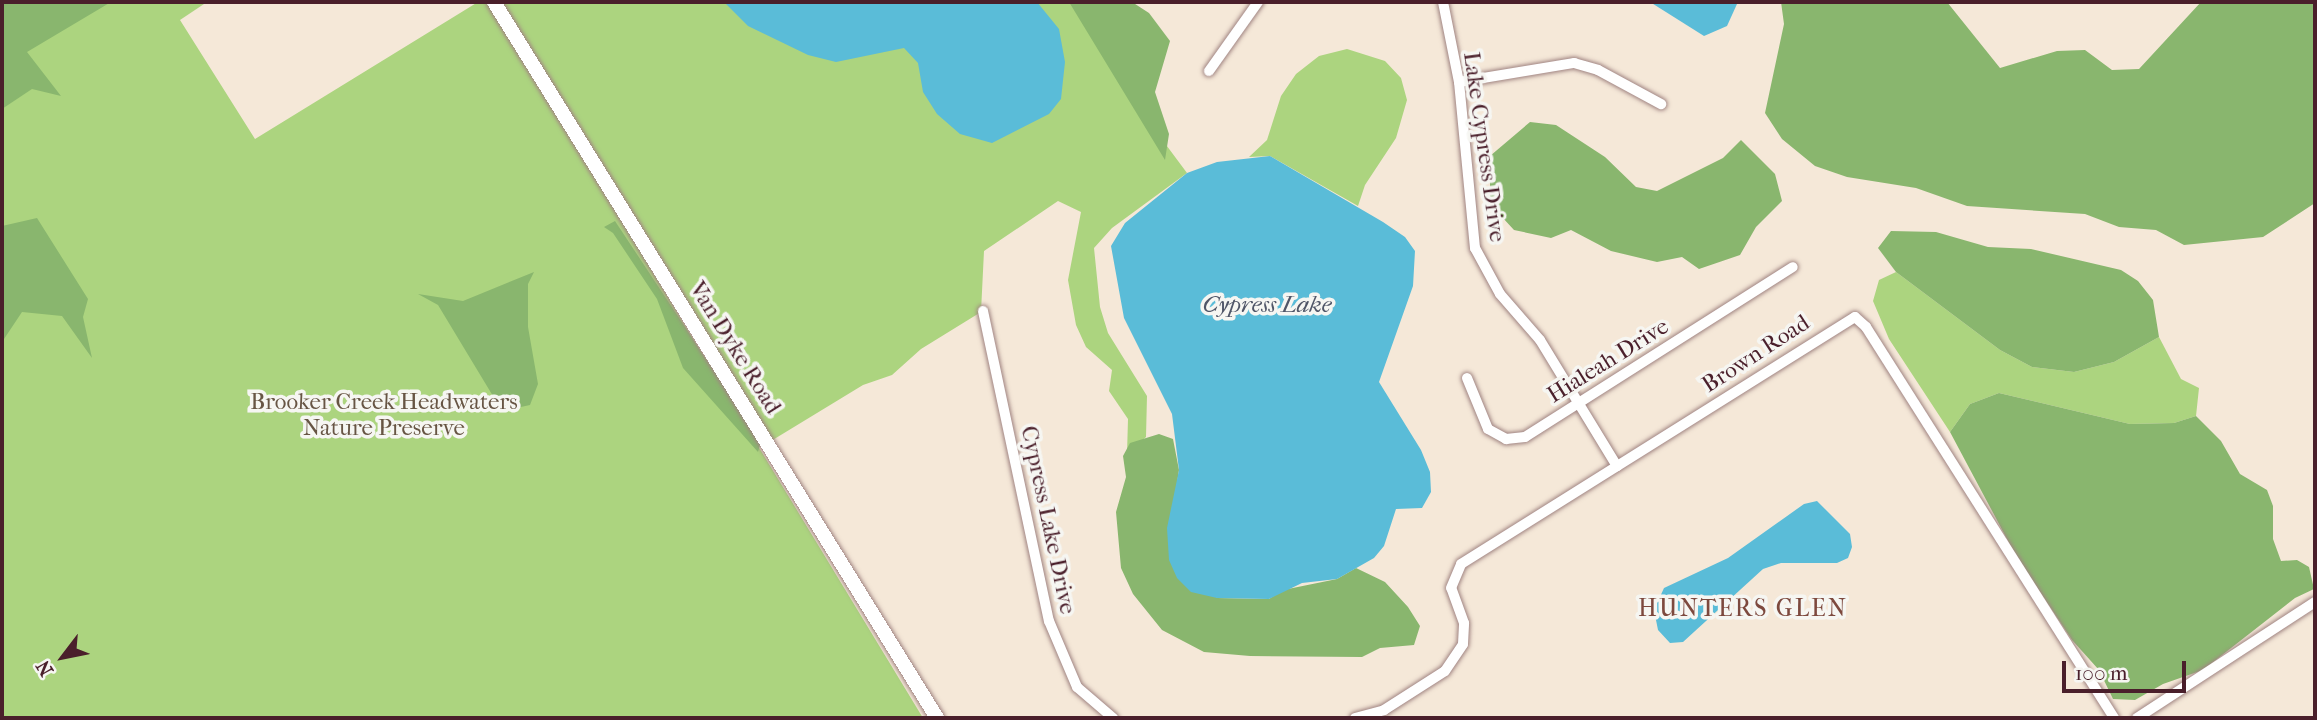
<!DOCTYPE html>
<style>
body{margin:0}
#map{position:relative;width:2317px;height:720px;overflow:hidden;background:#f5e8d8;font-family:"IM FELL French Canon",serif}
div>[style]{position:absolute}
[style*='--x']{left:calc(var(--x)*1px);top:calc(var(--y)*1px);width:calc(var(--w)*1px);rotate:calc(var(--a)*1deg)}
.green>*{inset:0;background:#acd47f}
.forest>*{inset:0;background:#89b66e}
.water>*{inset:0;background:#5abcd8}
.roads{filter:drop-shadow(0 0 2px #a08482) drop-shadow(0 0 2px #a08482)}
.street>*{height:10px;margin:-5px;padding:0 5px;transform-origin:5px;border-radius:5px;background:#fff}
.secondary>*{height:14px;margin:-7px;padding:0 7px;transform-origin:7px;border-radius:7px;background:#fff}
span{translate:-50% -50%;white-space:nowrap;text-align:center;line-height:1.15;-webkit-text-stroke:7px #f6f6f2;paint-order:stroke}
.street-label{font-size:23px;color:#4a1f2b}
.park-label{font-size:23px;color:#675544}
.water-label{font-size:24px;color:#505668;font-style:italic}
.neighbourhood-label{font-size:24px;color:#7d493e;letter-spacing:2px}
.frame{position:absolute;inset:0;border:4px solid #4a1f2b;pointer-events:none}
.north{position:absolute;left:28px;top:622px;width:70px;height:70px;-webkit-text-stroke:5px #f6f6f2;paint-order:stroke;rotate:238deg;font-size:19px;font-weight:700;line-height:28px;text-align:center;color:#4a1f2b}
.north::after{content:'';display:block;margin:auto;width:24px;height:32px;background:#4a1f2b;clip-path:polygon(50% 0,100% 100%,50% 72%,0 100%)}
.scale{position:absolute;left:2062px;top:661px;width:124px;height:32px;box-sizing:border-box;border:4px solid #4a1f2b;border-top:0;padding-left:9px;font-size:21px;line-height:24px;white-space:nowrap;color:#4a1f2b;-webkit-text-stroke:5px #f6f6f2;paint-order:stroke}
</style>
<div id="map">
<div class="green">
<i style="clip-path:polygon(2px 2px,207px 2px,180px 20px,255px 139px,478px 2px,489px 2px,923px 718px,2px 718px)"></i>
<i style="clip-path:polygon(500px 2px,1095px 2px,1146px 79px,1158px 134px,1187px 173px,1112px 228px,1094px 248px,1100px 307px,1108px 333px,1147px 396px,1146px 437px,1127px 454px,1128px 419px,1109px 391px,1112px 370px,1086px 347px,1076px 325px,1068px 280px,1081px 212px,1058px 201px,984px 251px,981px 312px,921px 349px,892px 375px,863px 385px,771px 441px)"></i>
<i style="clip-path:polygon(1347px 49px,1385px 61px,1401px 78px,1407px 100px,1396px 138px,1365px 185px,1358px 206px,1270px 156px,1249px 157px,1267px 140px,1281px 96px,1296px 74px,1319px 56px)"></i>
<i style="clip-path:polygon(1896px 272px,2000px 350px,2032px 367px,2074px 372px,2114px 362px,2159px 337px,2181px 379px,2199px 388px,2196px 416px,2174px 423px,2130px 424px,1999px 393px,1970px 404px,1950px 432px,1889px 339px,1873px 301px,1879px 280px)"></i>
</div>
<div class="forest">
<i style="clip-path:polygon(2px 2px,111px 2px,27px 52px,61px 96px,32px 89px,2px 109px)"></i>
<i style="clip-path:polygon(1069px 2px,1132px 2px,1149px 13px,1170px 41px,1155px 92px,1169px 134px,1165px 160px)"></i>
<i style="clip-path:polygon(1781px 2px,1947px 2px,2000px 68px,2057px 51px,2085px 50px,2112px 70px,2139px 69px,2201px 2px,2315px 2px,2315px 203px,2263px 237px,2184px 245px,2156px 230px,2119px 227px,2085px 214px,1967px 206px,1916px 188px,1847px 177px,1815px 166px,1782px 139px,1765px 113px,1784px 24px)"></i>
<i style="clip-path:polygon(1530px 122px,1556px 125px,1605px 157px,1636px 187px,1657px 191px,1723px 158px,1741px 140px,1775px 174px,1782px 201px,1756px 227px,1740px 255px,1699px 269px,1682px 257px,1657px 262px,1611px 251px,1571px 230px,1551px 238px,1514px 230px,1490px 204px,1490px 156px)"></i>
<i style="clip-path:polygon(37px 218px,88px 299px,83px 317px,92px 358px,62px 316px,22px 312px,2px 342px,2px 226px)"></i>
<i style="clip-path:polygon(615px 221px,761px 442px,758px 452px,683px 368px,657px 299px,613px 233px,604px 227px)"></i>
<i style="clip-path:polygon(1891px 231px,1936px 232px,1988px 247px,2031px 249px,2121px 270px,2138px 281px,2153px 300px,2159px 337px,2114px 362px,2074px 372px,2032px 367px,2000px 350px,1896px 272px,1878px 248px)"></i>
<i style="clip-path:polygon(534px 272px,528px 284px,528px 327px,538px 384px,530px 405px,502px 411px,438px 305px,418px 294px,463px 301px)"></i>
<i style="clip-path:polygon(1999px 393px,2130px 424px,2174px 423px,2196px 416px,2221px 441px,2240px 474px,2267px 490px,2273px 506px,2273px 539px,2281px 561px,2297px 560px,2309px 567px,2314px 589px,2295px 598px,2203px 670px,2163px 684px,2135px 700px,2113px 699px,2099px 670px,2072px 640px,2015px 554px,1950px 432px,1970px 404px)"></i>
<i style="clip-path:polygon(1159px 434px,1173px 439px,1179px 470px,1175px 497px,1217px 598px,1269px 599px,1283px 590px,1337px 579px,1356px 568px,1385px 582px,1408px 607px,1420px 626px,1414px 645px,1380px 648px,1362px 657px,1250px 656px,1204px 652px,1162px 630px,1133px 594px,1121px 568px,1116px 512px,1126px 477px,1123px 456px,1130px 443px)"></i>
</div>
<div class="water">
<i style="clip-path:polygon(724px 2px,1037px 2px,1059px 29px,1065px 62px,1061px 99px,1049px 114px,992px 143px,960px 134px,937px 114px,923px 92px,918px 63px,904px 48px,836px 62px,808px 55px,748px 26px)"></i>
<i style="clip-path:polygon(1650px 2px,1736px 2px,1737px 4px,1727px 26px,1704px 36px)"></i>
<i style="clip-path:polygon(1270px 156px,1383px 222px,1405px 237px,1415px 251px,1413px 286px,1379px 382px,1421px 450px,1430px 472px,1431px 492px,1422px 508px,1396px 509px,1384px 546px,1374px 558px,1337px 579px,1302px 583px,1269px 599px,1217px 598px,1191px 592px,1177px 578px,1169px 560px,1167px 528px,1179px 470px,1172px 414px,1124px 318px,1111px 246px,1125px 223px,1187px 173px,1217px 162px)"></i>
<i style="clip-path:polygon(1817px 501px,1850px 534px,1852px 547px,1848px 558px,1837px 563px,1781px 563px,1763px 569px,1683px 642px,1670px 643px,1658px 630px,1654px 610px,1664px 588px,1728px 558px,1804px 504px)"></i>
</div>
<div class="roads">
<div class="street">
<i style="--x:1443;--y:2;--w:82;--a:78.7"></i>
<i style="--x:1459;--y:82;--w:167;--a:84.5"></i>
<i style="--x:1475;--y:248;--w:52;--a:61.5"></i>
<i style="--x:1500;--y:294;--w:61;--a:49"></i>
<i style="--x:1540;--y:340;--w:148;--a:58.6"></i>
<i style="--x:1209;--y:71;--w:85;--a:-54.6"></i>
<i style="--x:1459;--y:82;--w:117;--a:-9.4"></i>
<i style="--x:1574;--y:63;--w:25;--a:16"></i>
<i style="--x:1598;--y:70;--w:72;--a:28.4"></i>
<i style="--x:983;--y:311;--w:317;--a:78"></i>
<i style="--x:1049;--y:621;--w:72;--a:67"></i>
<i style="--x:1077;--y:687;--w:48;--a:40.7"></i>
<i style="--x:1467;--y:378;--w:55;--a:67.6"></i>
<i style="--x:1488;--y:429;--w:21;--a:29"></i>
<i style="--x:1506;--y:439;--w:19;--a:-6"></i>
<i style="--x:1525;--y:437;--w:317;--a:-32.4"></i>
<i style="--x:1355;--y:718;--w:30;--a:-15"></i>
<i style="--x:1384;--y:710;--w:72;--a:-32.6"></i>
<i style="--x:1445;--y:671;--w:32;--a:-56"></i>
<i style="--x:1463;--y:644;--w:21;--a:-87"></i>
<i style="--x:1464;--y:623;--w:37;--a:-110"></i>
<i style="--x:1451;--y:588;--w:26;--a:-67"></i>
<i style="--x:1461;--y:564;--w:465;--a:-32.1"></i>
<i style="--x:1855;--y:317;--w:15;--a:42"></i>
<i style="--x:1866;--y:327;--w:463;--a:57.6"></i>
<i style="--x:2137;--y:718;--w:212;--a:-33.1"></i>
</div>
<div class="secondary">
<i style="--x:494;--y:2;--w:842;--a:58.25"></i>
</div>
</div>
<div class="street-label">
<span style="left:1484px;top:147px;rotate:82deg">Lake Cypress Drive</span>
<span style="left:735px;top:348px;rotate:58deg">Van Dyke Road</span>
<span style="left:1756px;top:354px;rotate:-33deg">Brown Road</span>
<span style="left:1608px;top:361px;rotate:-32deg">Hialeah Drive</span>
<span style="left:1048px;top:520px;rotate:78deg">Cypress Lake Drive</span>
</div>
<div class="park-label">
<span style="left:384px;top:415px">Brooker Creek Headwaters<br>Nature Preserve</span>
</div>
<div class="water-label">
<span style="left:1267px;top:305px">Cypress Lake</span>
</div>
<div class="neighbourhood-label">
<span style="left:1743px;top:609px">HUNTERS GLEN</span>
</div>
<div class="frame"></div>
<div class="north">N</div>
<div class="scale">100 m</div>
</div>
